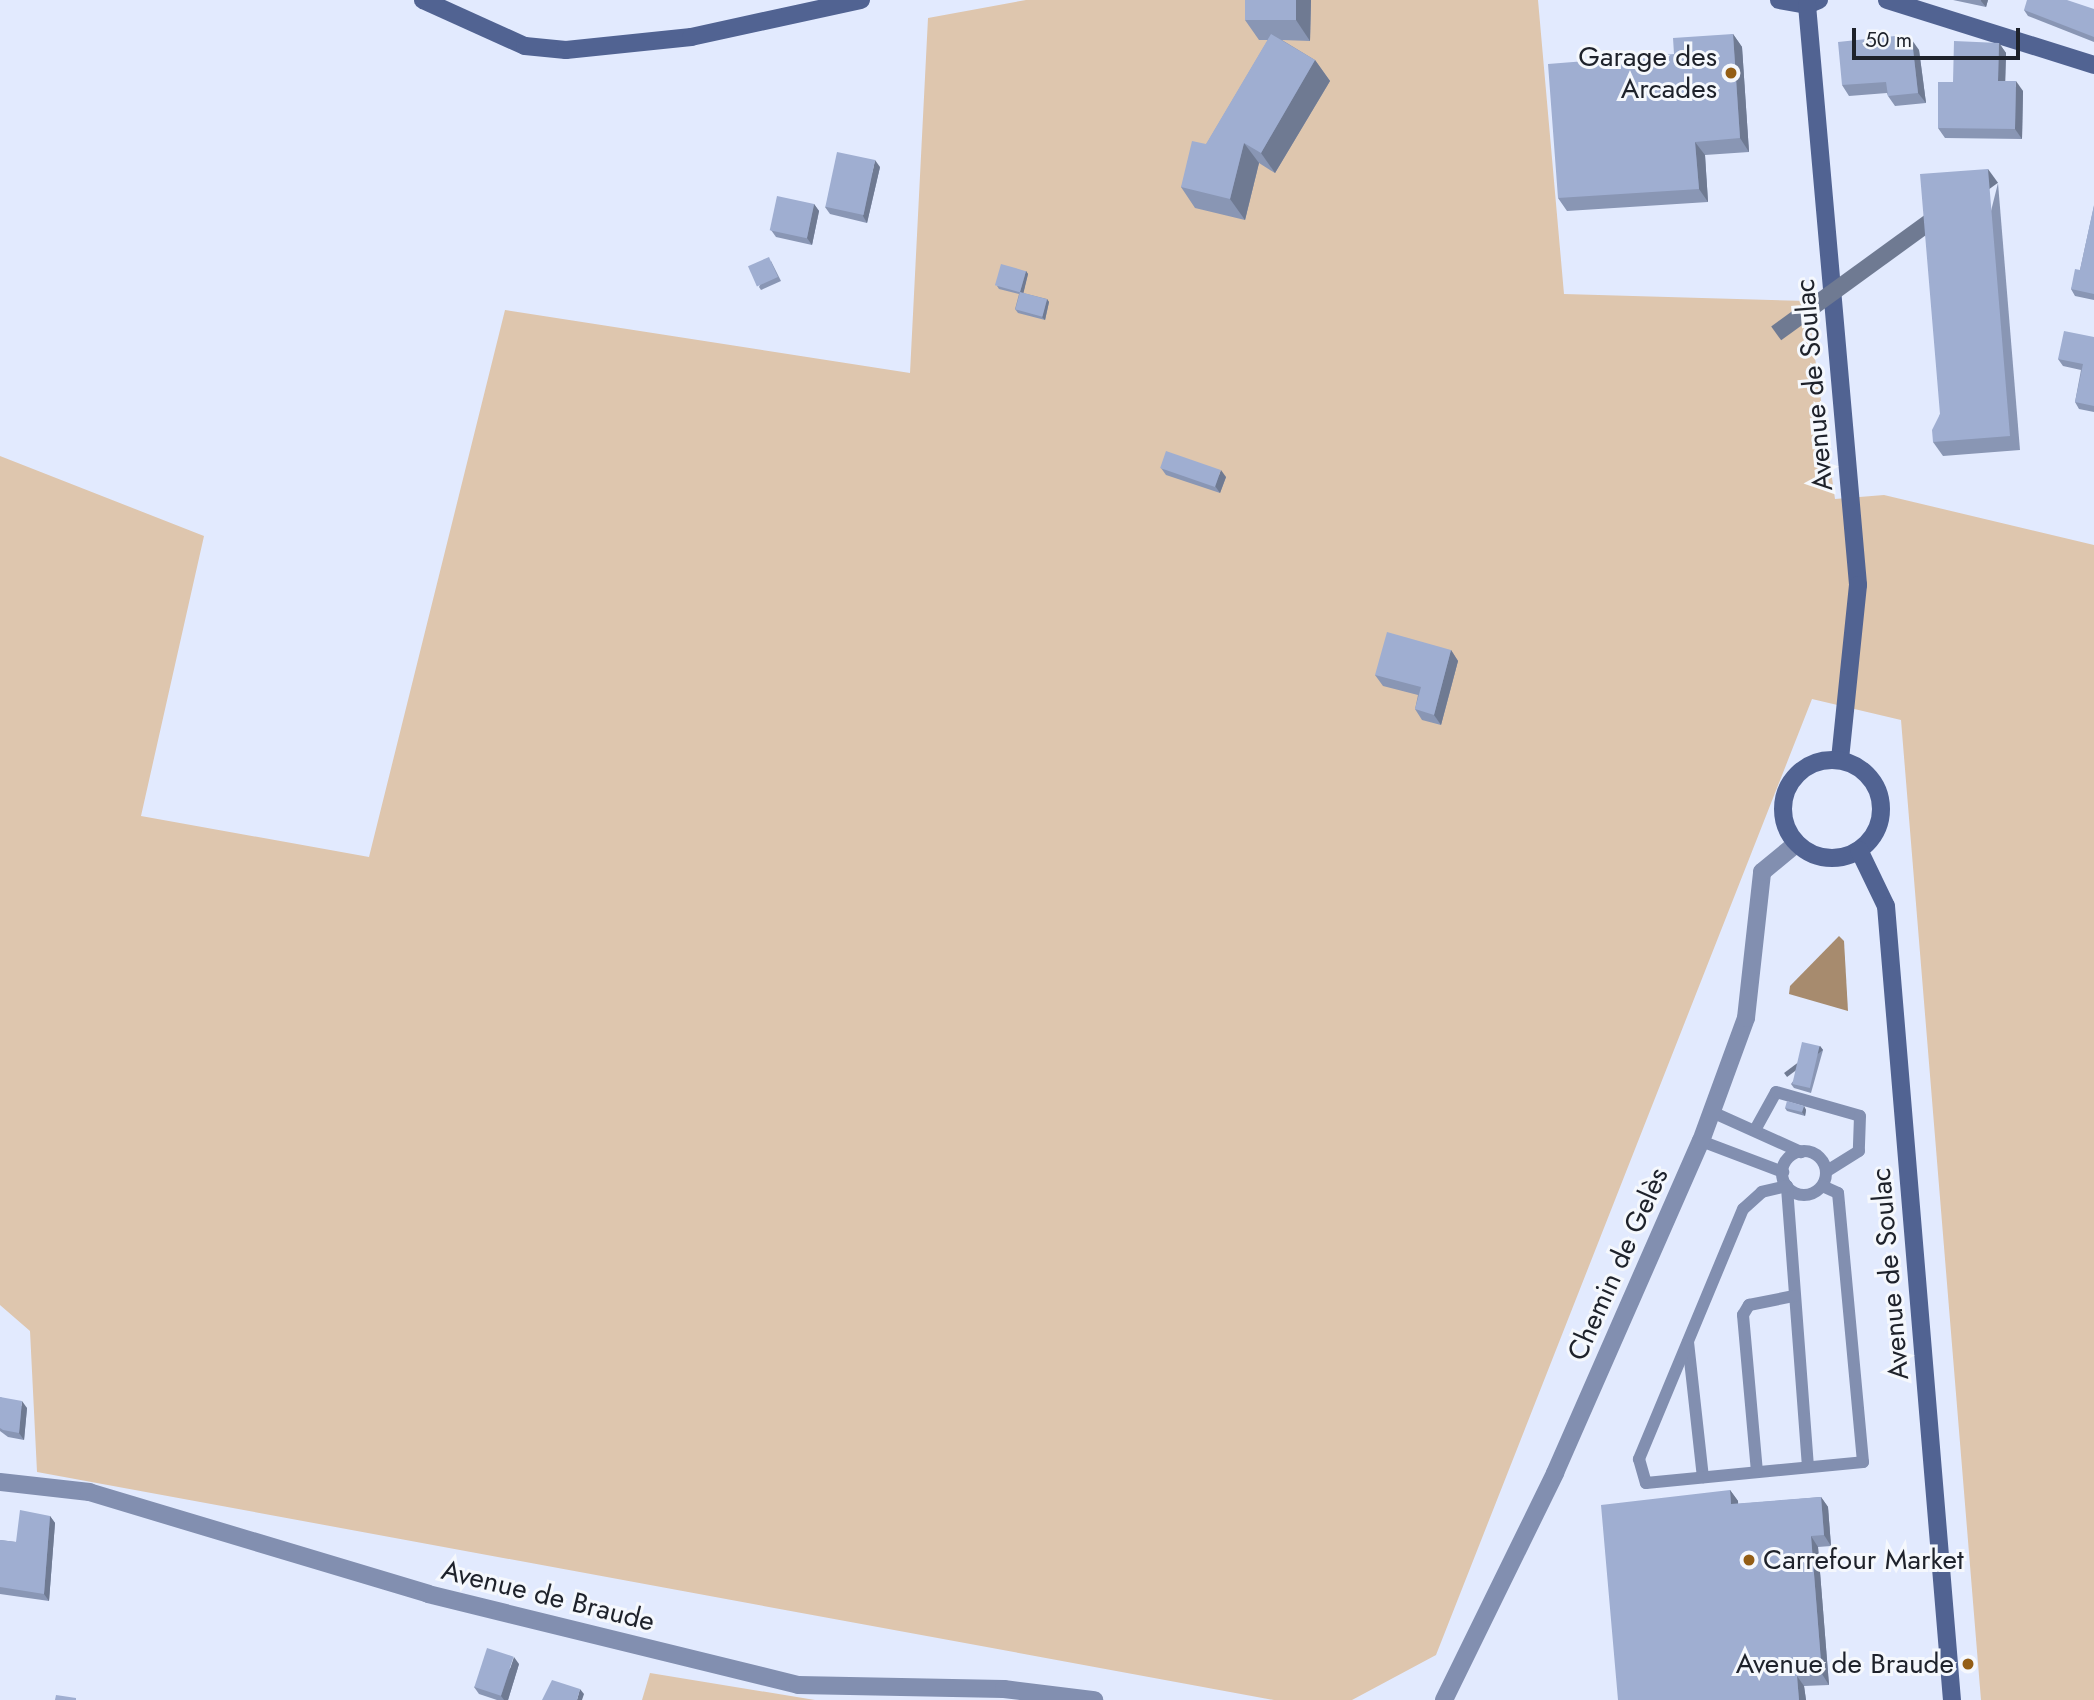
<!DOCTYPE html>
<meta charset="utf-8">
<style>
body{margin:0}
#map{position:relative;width:2094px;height:1700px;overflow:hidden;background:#e2eafe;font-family:Jost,sans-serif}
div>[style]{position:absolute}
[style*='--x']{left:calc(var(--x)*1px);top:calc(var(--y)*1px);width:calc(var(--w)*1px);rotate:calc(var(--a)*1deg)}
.green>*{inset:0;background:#dec6ae}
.water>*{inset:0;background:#a78b6e}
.service>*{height:12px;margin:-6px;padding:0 6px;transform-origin:6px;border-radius:6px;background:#828fb0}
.service>.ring{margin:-6px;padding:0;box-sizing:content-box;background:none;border:12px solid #828fb0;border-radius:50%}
.minor>*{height:18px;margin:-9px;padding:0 9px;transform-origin:9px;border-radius:9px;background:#828fb0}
.tertiary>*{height:18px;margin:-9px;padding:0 9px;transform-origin:9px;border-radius:9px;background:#828fb0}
.secondary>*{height:18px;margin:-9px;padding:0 9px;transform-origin:9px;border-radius:9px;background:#516392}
.secondary>.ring{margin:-9px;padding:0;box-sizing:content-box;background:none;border:18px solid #516392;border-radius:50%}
.wall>*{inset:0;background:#8996b4}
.shaded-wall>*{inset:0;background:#6f7a92;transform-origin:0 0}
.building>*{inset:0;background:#9faed1;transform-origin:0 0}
.dots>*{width:19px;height:19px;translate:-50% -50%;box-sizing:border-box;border:4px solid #f5f8fd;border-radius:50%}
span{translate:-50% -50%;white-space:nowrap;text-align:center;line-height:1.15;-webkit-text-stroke:6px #f5f8fd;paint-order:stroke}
.poi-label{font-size:28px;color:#1e222b}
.right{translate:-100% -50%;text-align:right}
.left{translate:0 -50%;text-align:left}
.street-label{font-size:28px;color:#1e222b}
.scale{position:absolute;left:1852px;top:28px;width:168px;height:32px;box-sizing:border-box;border:4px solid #1e222b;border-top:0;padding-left:9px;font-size:21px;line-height:24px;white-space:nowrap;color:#1e222b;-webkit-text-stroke:5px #f5f8fd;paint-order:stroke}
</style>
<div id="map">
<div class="green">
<i style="clip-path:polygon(1026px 0,1538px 0,1564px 294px,1807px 301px,1835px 499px,1884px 495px,2094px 545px,2094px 1700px,1981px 1700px,1901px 720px,1812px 699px,1436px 1655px,1352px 1700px,1274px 1700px,37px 1472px,30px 1331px,0 1305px,0 456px,204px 536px,141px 816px,369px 857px,505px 310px,910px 373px,928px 18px)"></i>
<i style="clip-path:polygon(650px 1673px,815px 1700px,642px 1700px)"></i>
</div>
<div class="water">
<i style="clip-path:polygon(1839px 936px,1844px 941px,1848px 1011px,1789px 994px,1790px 986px)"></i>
</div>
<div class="service">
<i style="--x:1712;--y:1112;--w:98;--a:24.2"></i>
<i style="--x:1755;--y:1130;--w:43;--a:-61.1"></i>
<i style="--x:1776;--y:1092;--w:87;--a:15.9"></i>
<i style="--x:1860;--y:1116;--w:35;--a:92"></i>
<i style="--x:1859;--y:1151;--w:39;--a:148"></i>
<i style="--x:1701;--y:1141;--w:88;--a:20.7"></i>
<i class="ring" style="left:1782px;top:1151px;width:32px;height:32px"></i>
<i style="--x:1688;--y:1342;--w:136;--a:83.7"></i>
<i style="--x:1808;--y:1467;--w:282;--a:-94.3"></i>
<i style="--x:1787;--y:1186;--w:26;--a:167"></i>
<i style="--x:1762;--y:1192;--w:25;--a:138"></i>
<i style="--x:1743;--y:1209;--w:271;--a:112.6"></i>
<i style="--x:1639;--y:1459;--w:25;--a:74"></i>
<i style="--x:1646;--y:1483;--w:218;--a:-5.5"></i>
<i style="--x:1863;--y:1462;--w:270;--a:-95.3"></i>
<i style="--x:1838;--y:1193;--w:17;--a:-156"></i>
<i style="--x:1757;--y:1472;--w:158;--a:-95.1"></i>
<i style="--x:1743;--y:1315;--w:12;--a:-59"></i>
<i style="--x:1749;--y:1305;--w:46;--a:-11.3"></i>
</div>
<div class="minor">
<i style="--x:1444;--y:1700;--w:253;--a:-63.9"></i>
<i style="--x:1555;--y:1473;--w:363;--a:-66.3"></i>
<i style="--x:1701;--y:1141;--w:131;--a:-69.9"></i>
<i style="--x:1746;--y:1018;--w:147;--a:-83.7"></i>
<i style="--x:1762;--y:872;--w:45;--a:-39.6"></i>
</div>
<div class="tertiary">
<i style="--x:0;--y:1482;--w:90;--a:6.4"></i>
<i style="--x:89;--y:1492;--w:354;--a:16.7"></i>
<i style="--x:428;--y:1594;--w:381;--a:13.8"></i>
<i style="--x:798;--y:1685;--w:206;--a:1.1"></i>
<i style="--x:1004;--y:1689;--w:91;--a:7"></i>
</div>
<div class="secondary">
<i style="--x:423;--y:0;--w:112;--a:24.3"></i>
<i style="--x:525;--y:46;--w:41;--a:5.6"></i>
<i style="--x:566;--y:50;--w:126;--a:-5.9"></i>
<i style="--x:691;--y:37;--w:174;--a:-12.3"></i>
<i style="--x:1779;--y:0;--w:28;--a:10"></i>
<i style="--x:1807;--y:5;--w:13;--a:-23"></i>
<i style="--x:1887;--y:0;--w:217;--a:17.4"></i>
<i style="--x:1807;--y:5;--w:582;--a:84.97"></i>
<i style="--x:1858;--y:585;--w:175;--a:95.9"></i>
<i class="ring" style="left:1783px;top:760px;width:80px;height:80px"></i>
<i style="--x:1859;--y:850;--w:62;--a:64.3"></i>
<i style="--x:1886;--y:906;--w:797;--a:85.25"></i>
</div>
<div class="wall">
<i style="clip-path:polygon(1311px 0,1310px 41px,1282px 40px,1315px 60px,1330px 81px,1275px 173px,1259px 163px,1245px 220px,1195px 208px,1181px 187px,1268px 40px,1259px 40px,1245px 20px)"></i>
<i style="clip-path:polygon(1953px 0,1988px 0,1986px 7px)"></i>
<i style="clip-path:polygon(2094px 9px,2094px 42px,2028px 16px,2024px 10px)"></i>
<i style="clip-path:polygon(1733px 34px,1742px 47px,1749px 152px,1705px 155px,1708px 202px,1567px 211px,1558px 198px,1674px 54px)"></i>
<i style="clip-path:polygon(1899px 41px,1919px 50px,1926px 103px,1895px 106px,1888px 96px,1887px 93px,1849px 96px,1842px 85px)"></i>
<i style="clip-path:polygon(1999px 43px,2006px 53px,2005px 81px,2023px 91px,2022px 139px,1945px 138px,1938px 128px,1953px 82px)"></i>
<i style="clip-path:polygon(880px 167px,867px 223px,830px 214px,825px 207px)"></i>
<i style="clip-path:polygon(1998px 183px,2020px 450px,1943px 456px,1933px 442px)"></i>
<i style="clip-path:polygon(814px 204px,819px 211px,812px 245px,776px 237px,771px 230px)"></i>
<i style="clip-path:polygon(2094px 206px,2094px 300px,2075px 296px,2071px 289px,2080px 270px)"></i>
<i style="clip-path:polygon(771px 261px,781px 281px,761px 290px,759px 287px)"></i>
<i style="clip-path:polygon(1026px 271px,1028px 274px,1023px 293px,1047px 299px,1049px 302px,1045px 320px,1018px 313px,1015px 309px,1019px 294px,999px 289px,997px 286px)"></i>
<i style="clip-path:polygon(2094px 337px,2094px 412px,2079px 409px,2075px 402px,2081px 370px,2063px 366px,2058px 359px)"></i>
<i style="clip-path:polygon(1161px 468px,1226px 477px,1220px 493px,1166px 475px)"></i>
<i style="clip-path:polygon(1451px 650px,1458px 661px,1441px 725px,1422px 720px,1415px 709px,1418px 695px,1383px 686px,1375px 675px)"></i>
<i style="clip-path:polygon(1820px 1046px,1823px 1050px,1811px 1093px,1794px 1088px,1791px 1084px)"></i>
<i style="clip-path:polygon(1804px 1106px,1806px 1110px,1805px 1116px,1787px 1111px,1785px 1108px)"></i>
<i style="clip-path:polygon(0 1397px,27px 1408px,24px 1440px,8px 1437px,0 1431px)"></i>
<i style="clip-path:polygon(1730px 1490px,1738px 1501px,1738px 1504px,1821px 1497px,1828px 1507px,1831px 1546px,1818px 1547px,1829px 1685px,1804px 1686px,1806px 1700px,1618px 1700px)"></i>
<i style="clip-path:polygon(50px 1516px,55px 1523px,49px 1601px,0 1594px,0 1540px,16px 1542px)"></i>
<i style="clip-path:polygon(519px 1664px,508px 1700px,497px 1700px,479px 1694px,474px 1687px)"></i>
</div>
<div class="shaded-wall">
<i style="clip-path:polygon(1296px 0,1311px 0,1310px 41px,1296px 20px)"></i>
<i style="clip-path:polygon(1981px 0,1988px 0,1986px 7px,1981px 1px)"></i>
<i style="clip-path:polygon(1733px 34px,1742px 47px,1749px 152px,1740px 138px)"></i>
<i style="clip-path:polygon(1912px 40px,1919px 50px,1926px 103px,1918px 93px)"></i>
<i style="clip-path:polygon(1999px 43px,2006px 53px,2005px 91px,1998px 81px)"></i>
<i style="clip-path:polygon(1315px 60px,1330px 81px,1275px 173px,1261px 153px)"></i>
<i style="clip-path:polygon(2016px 81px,2023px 91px,2022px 139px,2015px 129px)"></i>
<i style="clip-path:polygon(1695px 142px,1705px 155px,1708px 202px,1699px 189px)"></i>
<i style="clip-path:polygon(1244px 143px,1259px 163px,1245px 220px,1230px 199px)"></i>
<i style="clip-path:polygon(875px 160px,880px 167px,867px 223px,863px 216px)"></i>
<i style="left:1988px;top:169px;width:17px;height:268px;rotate:54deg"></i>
<i style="clip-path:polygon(814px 204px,819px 211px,812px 245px,807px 238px)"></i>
<i style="clip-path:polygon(1026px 271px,1028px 274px,1023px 295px,1020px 292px)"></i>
<i style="clip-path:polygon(1047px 299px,1049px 302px,1045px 320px,1042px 317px)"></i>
<i style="clip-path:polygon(1221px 470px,1226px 477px,1220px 493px,1215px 486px)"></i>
<i style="clip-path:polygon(1451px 650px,1458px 661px,1441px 725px,1434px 715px)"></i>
<i style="left:1820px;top:1046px;width:5px;height:45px;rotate:53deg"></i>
<i style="clip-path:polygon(1804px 1106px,1806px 1110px,1805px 1116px,1802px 1112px)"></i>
<i style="clip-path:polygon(22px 1401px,27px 1408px,24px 1440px,19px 1433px)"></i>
<i style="clip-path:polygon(1730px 1490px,1738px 1501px,1739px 1515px,1731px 1504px)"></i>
<i style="clip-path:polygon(1821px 1497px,1828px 1507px,1831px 1546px,1824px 1535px)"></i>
<i style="clip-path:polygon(50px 1516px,55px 1523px,49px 1601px,44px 1594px)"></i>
<i style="clip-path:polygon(1811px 1536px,1818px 1547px,1829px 1685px,1822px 1674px)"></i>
<i style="clip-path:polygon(514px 1657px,519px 1664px,508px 1700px,504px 1700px,501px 1696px)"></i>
<i style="clip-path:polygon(1797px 1676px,1804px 1686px,1806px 1700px,1799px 1700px)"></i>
<i style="clip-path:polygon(580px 1689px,584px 1694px,582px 1700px,577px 1700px)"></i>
</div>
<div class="building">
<i style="left:1245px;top:0;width:51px;height:20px"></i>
<i style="clip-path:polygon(2027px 0,2067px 0,2094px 9px,2094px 37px,2024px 10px)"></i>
<i style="clip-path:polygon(1271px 34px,1315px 60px,1261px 153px,1244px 143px,1230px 199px,1181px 187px,1192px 141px,1206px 144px)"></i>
<i style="clip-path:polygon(1733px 34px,1740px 138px,1695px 142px,1699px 189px,1558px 198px,1548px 64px,1674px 54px,1673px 38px)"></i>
<i style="clip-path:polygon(1895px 36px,1895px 41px,1912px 40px,1918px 93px,1888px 96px,1886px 82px,1842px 85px,1838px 42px)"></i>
<i style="clip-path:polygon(1954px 41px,1999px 43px,1998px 81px,2016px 81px,2015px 129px,1938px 128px,1938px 82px,1953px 82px)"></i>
<i style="left:837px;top:152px;width:39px;height:56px;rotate:12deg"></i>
<i style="clip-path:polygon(1988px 169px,2010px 436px,1933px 442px,1932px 430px,1940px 414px,1920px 174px)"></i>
<i style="left:777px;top:196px;width:38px;height:35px;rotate:12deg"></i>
<i style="clip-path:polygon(2094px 205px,2094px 294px,2071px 289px,2075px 269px,2080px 270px)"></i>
<i style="left:769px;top:257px;width:22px;height:23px;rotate:66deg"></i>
<i style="left:1001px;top:264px;width:26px;height:22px;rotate:16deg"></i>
<i style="left:1020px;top:292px;width:28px;height:18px;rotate:15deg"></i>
<i style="clip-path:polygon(2064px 331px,2094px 337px,2094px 406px,2075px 402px,2083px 364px,2058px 359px)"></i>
<i style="left:1166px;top:451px;width:58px;height:18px;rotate:19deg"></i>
<i style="clip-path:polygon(1387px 632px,1451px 650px,1434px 715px,1415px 709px,1421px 687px,1375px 675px)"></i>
<i style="left:1802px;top:1042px;width:18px;height:43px;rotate:13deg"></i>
<i style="clip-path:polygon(1787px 1101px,1804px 1106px,1802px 1112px,1785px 1108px)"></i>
<i style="clip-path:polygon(0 1397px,22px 1401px,19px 1433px,3px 1430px,0 1428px)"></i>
<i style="clip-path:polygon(1730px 1490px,1731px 1504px,1821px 1497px,1824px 1535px,1811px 1536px,1822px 1674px,1797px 1676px,1799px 1700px,1618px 1700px,1601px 1505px)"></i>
<i style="clip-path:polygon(20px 1510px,50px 1516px,44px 1594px,0 1587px,0 1540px,16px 1542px)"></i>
<i style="left:487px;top:1648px;width:28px;height:41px;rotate:18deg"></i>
<i style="clip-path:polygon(552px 1680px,580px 1689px,577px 1700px,542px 1700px)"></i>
<i style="clip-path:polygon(56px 1695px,76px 1698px,76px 1700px,55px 1700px)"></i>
</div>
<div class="dots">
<i style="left:1731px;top:73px;background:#945e15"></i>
<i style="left:1749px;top:1560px;background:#945e15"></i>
<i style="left:1968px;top:1664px;background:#945e15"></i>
</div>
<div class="poi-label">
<span class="right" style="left:1717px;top:73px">Garage des<br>Arcades</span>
<span class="left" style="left:1763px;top:1560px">Carrefour Market</span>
<span class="right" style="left:1954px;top:1664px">Avenue de Braude</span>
</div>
<div class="street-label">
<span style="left:1814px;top:385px;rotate:-95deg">Avenue de Soulac</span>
<span style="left:1618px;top:1264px;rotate:-66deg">Chemin de Gelès</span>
<span style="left:1890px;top:1274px;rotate:-95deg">Avenue de Soulac</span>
<span style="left:548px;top:1596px;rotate:14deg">Avenue de Braude</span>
</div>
<div class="scale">50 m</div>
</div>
